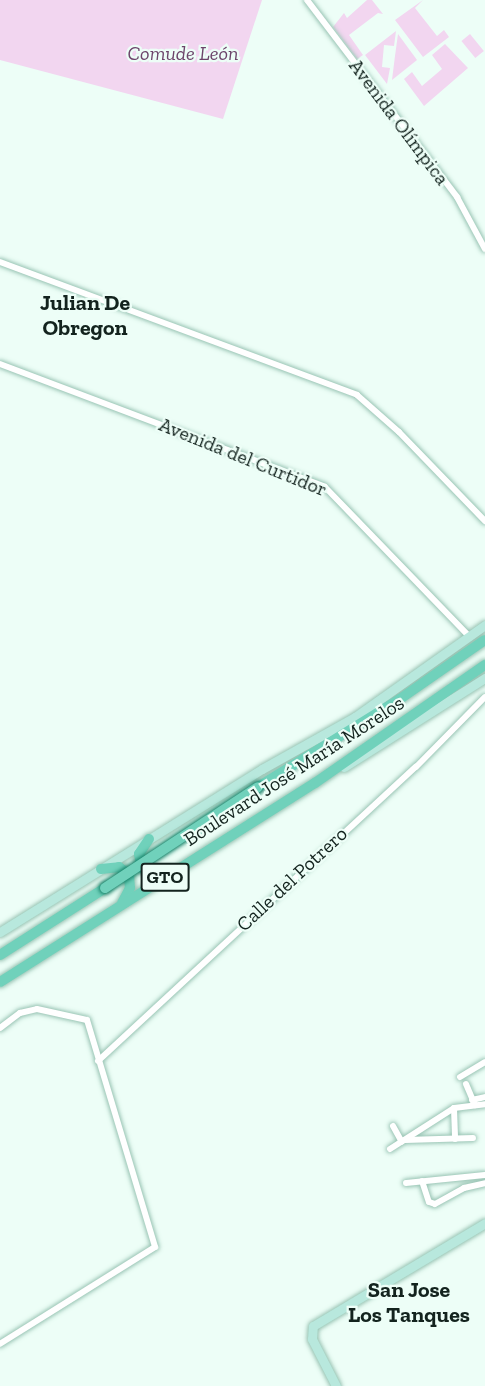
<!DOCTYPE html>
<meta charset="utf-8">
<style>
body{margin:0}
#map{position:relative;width:485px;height:1386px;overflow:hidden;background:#edfef7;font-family:"Zilla Slab",serif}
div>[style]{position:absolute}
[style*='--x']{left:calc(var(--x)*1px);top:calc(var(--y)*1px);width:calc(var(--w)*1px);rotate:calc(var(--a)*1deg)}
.green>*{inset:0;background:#f2d6f0;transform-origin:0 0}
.roads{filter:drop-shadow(0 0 2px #99c4b4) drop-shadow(0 0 2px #99c4b4)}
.street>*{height:6px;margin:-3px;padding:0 3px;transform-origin:3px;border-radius:3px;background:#fff}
.secondary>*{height:9px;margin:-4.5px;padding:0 4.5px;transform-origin:4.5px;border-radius:4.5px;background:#b8e8dd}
.primary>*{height:10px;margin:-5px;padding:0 5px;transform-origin:5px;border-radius:5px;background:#70d1bb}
.bridges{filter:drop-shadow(0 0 2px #128066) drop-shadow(0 0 2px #128066)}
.primary-bridge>*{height:10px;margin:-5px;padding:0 5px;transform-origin:5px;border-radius:5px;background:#70d1bb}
span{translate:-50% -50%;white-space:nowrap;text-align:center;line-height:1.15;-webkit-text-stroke:4.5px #edfef7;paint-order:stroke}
.shield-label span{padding:2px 4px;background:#edfef7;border:2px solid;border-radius:4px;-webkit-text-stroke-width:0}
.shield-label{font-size:18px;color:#13231e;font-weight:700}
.park-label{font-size:20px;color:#6c446a;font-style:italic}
.street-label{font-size:20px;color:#13231e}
.quarter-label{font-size:22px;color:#13231e;font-weight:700}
</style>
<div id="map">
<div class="green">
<i style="clip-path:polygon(0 0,262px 0,223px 119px,0 60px)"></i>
<i style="clip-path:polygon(367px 0,372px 0,383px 14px,378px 13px,349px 35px,363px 55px,357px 59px,333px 27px,344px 13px,347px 18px)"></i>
<i style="clip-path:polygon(423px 0,415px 8px,437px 36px,444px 30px,449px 37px,423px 57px,395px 20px)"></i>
<i style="clip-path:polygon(396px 31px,394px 46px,384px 45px,382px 67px,390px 68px,387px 84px,365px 55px)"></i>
<i style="clip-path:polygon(398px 34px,417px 60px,392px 80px,395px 56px)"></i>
<i style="left:470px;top:34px;width:22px;height:11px;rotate:51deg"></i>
<i style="clip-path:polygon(445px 44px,468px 68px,424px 106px,404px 79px,412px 72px,422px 86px,442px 69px,432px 55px)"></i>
</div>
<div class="roads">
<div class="street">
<i style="--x:307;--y:0;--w:248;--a:52.7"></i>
<i style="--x:457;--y:197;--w:59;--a:61.7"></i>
<i style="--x:0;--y:262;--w:381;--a:20.4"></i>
<i style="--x:357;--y:395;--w:56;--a:41.4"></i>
<i style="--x:399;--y:432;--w:124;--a:46"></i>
<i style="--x:0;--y:364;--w:347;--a:20.7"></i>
<i style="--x:325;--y:487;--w:209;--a:46"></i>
<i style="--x:0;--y:1028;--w:25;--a:-37"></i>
<i style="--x:20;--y:1013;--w:17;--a:-13"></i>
<i style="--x:37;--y:1009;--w:51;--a:12.4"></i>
<i style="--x:87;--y:1020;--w:237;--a:73.3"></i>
<i style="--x:155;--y:1247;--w:183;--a:148"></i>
<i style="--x:98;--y:1061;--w:433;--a:-42.8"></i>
<i style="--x:416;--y:767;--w:98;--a:-45.4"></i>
<i style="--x:460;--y:1077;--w:29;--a:-31"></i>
<i style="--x:466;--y:1084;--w:23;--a:67"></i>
<i style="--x:472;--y:1100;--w:13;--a:-13"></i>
<i style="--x:454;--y:1108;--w:31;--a:88"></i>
<i style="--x:393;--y:1126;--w:18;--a:61"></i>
<i style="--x:405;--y:1140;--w:68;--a:-1.7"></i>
<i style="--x:390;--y:1149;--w:76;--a:-32.6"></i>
<i style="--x:454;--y:1108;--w:31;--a:-7"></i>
<i style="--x:422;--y:1181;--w:22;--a:72"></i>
<i style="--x:429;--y:1202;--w:6;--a:18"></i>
<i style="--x:435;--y:1204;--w:33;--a:-29"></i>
<i style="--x:464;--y:1188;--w:22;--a:-13"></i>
<i style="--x:406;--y:1183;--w:79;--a:-5.8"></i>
</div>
<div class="secondary">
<i style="--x:344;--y:767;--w:167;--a:-32.3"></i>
<i style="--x:0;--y:932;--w:309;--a:-31.9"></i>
<i style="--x:262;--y:769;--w:107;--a:-29.2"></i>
<i style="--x:355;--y:717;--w:159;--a:-35.3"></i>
<i style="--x:336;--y:1386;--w:53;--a:-117.1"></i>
<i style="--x:312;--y:1339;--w:13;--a:-86"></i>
<i style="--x:313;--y:1326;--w:200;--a:-30.9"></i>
</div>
<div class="primary">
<i style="--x:258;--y:787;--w:167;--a:-31.8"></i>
<i style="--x:400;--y:699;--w:103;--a:-34.8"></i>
<i style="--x:149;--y:839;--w:18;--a:124"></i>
<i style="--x:139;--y:854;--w:14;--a:78"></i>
<i style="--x:142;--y:868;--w:9;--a:36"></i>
<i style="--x:149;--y:873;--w:21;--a:-8"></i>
<i style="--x:101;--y:869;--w:18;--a:-6"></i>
<i style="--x:119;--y:867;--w:13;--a:39"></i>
<i style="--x:129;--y:875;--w:13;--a:86"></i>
<i style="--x:130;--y:888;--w:17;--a:118"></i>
<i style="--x:0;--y:955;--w:125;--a:-32.5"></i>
<i style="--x:0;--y:982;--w:373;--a:-32.3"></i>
<i style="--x:315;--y:783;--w:207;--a:-34.8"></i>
</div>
</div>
<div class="bridges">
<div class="primary-bridge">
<i style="--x:105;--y:888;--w:183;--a:-33.4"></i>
</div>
</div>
<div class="shield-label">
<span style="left:165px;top:877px">GTO</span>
</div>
<div class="park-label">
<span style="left:183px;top:53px">Comude León</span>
</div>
<div class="street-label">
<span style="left:399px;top:122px;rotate:53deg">Avenida Olímpica</span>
<span style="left:243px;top:457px;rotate:22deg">Avenida del Curtidor</span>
<span style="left:294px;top:771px;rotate:-33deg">Boulevard José María Morelos</span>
<span style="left:292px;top:879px;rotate:-43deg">Calle del Potrero</span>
</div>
<div class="quarter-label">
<span style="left:85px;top:315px">Julian De<br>Obregon</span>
<span style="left:409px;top:1302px">San Jose<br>Los Tanques</span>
</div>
</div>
